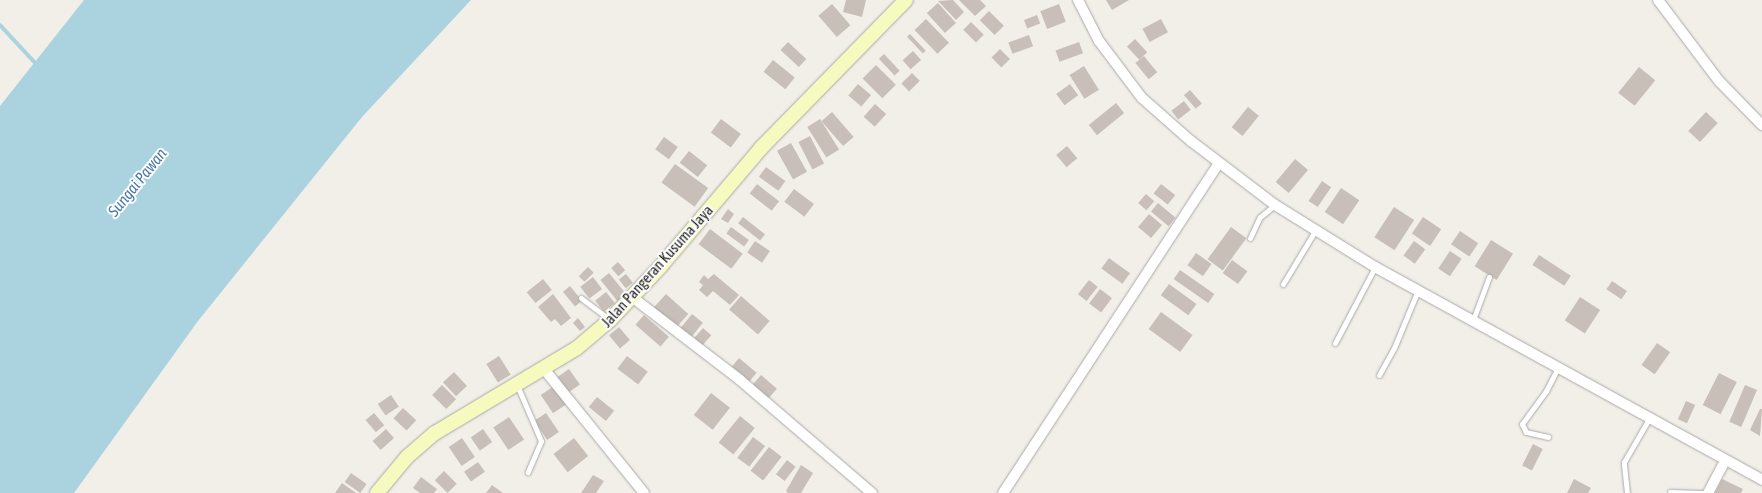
<!DOCTYPE html>
<style>
body{margin:0}
#map{position:relative;width:1762px;height:493px;overflow:hidden;background:#f2efe9;font-family:"Asap Condensed",sans-serif}
div>[style]{position:absolute}
[style*='--x']{left:calc(var(--x)*1px);top:calc(var(--y)*1px);width:calc(var(--w)*1px);rotate:calc(var(--a)*1deg)}
.water>*{inset:0;background:#aad3df}
.stream>*{height:4px;margin:-2px;padding:0 2px;transform-origin:2px;border-radius:2px;background:#aad3df}
.building>*{inset:0;background:#c7bfb8;transform-origin:0 0}
.roads{filter:drop-shadow(0 0 1px #a9a9a9) drop-shadow(0 0 1px #a9a9a9)}
.lane>*{height:5px;margin:-2.5px;padding:0 2.5px;transform-origin:2.5px;border-radius:2.5px;background:#fff}
.street>*{height:10px;margin:-5px;padding:0 5px;transform-origin:5px;border-radius:5px;background:#fff}
.secondary>*{height:14px;margin:-7px;padding:0 7px;transform-origin:7px;border-radius:7px;background:#f7fabf}
span{translate:-50% -50%;white-space:nowrap;text-align:center;line-height:1.15;-webkit-text-stroke:4px #fff;paint-order:stroke}
.street-label{font-size:15px;color:#222}
.water-label{font-size:16px;color:#4a7aab;font-style:italic}
</style>
<div id="map">
<div class="water">
<i style="clip-path:polygon(84px 0,471px 0,362px 117px,198px 321px,74px 493px,0 493px,0 106px)"></i>
</div>
<div class="stream">
<i style="--x:0;--y:25;--w:56;--a:47.2"></i>
</div>
<div class="building">
<i style="clip-path:polygon(846px 0,866px 0,862px 17px,843px 12px)"></i>
<i style="clip-path:polygon(953px 0,964px 12px,956px 20px,938px 1px)"></i>
<i style="clip-path:polygon(959px 0,980px 0,986px 6px,975px 16px)"></i>
<i style="clip-path:polygon(1106px 0,1129px 0,1112px 10px)"></i>
<i style="left:938px;top:3px;width:27px;height:15px;rotate:48deg"></i>
<i style="left:832px;top:4px;width:28px;height:18px;rotate:49deg"></i>
<i style="left:1059px;top:4px;width:19px;height:20px;rotate:69deg"></i>
<i style="left:989px;top:11px;width:21px;height:13px;rotate:45deg"></i>
<i style="left:1037px;top:15px;width:9px;height:14px;rotate:69deg"></i>
<i style="left:926px;top:19px;width:33px;height:16px;rotate:46deg"></i>
<i style="left:1161px;top:19px;width:15px;height:21px;rotate:62deg"></i>
<i style="left:971px;top:22px;width:18px;height:11px;rotate:45deg"></i>
<i style="left:910px;top:34px;width:23px;height:4px;rotate:47deg"></i>
<i style="left:1029px;top:35px;width:12px;height:22px;rotate:70deg"></i>
<i style="left:1135px;top:39px;width:18px;height:11px;rotate:47deg"></i>
<i style="left:788px;top:42px;width:25px;height:11px;rotate:43deg"></i>
<i style="left:1079px;top:42px;width:12px;height:25px;rotate:70deg"></i>
<i style="left:1000px;top:49px;width:14px;height:12px;rotate:45deg"></i>
<i style="left:913px;top:51px;width:12px;height:14px;rotate:48deg"></i>
<i style="left:884px;top:54px;width:23px;height:7px;rotate:47deg"></i>
<i style="left:1144px;top:56px;width:21px;height:11px;rotate:51deg"></i>
<i style="left:773px;top:60px;width:28px;height:15px;rotate:39deg"></i>
<i style="left:876px;top:65px;width:28px;height:19px;rotate:45deg"></i>
<i style="left:1084px;top:66px;width:28px;height:17px;rotate:58deg"></i>
<i style="left:1639px;top:67px;width:21px;height:33px;rotate:39deg"></i>
<i style="left:912px;top:73px;width:11px;height:15px;rotate:45deg"></i>
<i style="left:858px;top:84px;width:17px;height:15px;rotate:40deg"></i>
<i style="left:1070px;top:84px;width:14px;height:17px;rotate:54deg"></i>
<i style="left:1190px;top:90px;width:18px;height:8px;rotate:49deg"></i>
<i style="left:1184px;top:101px;width:11px;height:16px;rotate:52deg"></i>
<i style="left:1116px;top:103px;width:13px;height:35px;rotate:51deg"></i>
<i style="left:875px;top:104px;width:15px;height:17px;rotate:42deg"></i>
<i style="left:1248px;top:107px;width:14px;height:26px;rotate:39deg"></i>
<i style="left:832px;top:112px;width:33px;height:14px;rotate:49deg"></i>
<i style="left:1706px;top:112px;width:16px;height:26px;rotate:43deg"></i>
<i style="left:721px;top:119px;width:25px;height:17px;rotate:37deg"></i>
<i style="left:820px;top:119px;width:36px;height:15px;rotate:58deg"></i>
<i style="left:810px;top:136px;width:31px;height:13px;rotate:63deg"></i>
<i style="left:664px;top:137px;width:17px;height:15px;rotate:36deg"></i>
<i style="left:791px;top:143px;width:33px;height:16px;rotate:61deg"></i>
<i style="left:1067px;top:146px;width:16px;height:14px;rotate:50deg"></i>
<i style="left:689px;top:151px;width:23px;height:15px;rotate:38deg"></i>
<i style="left:1295px;top:159px;width:17px;height:30px;rotate:40deg"></i>
<i style="left:675px;top:164px;width:41px;height:23px;rotate:36deg"></i>
<i style="left:766px;top:167px;width:24px;height:12px;rotate:36deg"></i>
<i style="left:1322px;top:181px;width:11px;height:24px;rotate:34deg"></i>
<i style="left:757px;top:184px;width:28px;height:12px;rotate:38deg"></i>
<i style="left:1161px;top:184px;width:18px;height:12px;rotate:38deg"></i>
<i style="left:1341px;top:188px;width:22px;height:29px;rotate:34deg"></i>
<i style="left:794px;top:189px;width:25px;height:16px;rotate:37deg"></i>
<i style="left:1146px;top:194px;width:11px;height:12px;rotate:41deg"></i>
<i style="left:1158px;top:203px;width:23px;height:11px;rotate:40deg"></i>
<i style="left:1394px;top:207px;width:24px;height:36px;rotate:33deg"></i>
<i style="clip-path:polygon(728px 209px,734px 214px,728px 223px,721px 219px)"></i>
<i style="left:1149px;top:214px;width:17px;height:17px;rotate:40deg"></i>
<i style="left:743px;top:217px;width:28px;height:8px;rotate:38deg"></i>
<i style="left:1423px;top:217px;width:22px;height:20px;rotate:34deg"></i>
<i style="left:731px;top:227px;width:22px;height:8px;rotate:36deg"></i>
<i style="left:1231px;top:227px;width:19px;height:40px;rotate:36deg"></i>
<i style="left:710px;top:229px;width:41px;height:19px;rotate:37deg"></i>
<i style="left:1460px;top:231px;width:22px;height:16px;rotate:34deg"></i>
<i style="left:1491px;top:240px;width:26px;height:31px;rotate:32deg"></i>
<i style="left:755px;top:241px;width:18px;height:14px;rotate:34deg"></i>
<i style="left:1414px;top:241px;width:14px;height:18px;rotate:36deg"></i>
<i style="left:1450px;top:251px;width:14px;height:21px;rotate:34deg"></i>
<i style="left:1196px;top:253px;width:19px;height:15px;rotate:35deg"></i>
<i style="left:1539px;top:255px;width:38px;height:12px;rotate:33deg"></i>
<i style="left:1109px;top:258px;width:26px;height:13px;rotate:36deg"></i>
<i style="left:1232px;top:260px;width:19px;height:16px;rotate:36deg"></i>
<i style="left:618px;top:262px;width:11px;height:9px;rotate:49deg"></i>
<i style="left:588px;top:267px;width:8px;height:13px;rotate:45deg"></i>
<i style="left:1180px;top:270px;width:42px;height:11px;rotate:35deg"></i>
<i style="left:609px;top:273px;width:27px;height:11px;rotate:51deg"></i>
<i style="left:626px;top:274px;width:11px;height:9px;rotate:52deg"></i>
<i style="clip-path:polygon(714px 274px,739px 295px,730px 305px,713px 291px,707px 297px,699px 290px,703px 285px,699px 282px,704px 275px,708px 279px)"></i>
<i style="left:593px;top:277px;width:15px;height:16px;rotate:53deg"></i>
<i style="left:543px;top:279px;width:14px;height:21px;rotate:51deg"></i>
<i style="left:1089px;top:280px;width:11px;height:18px;rotate:38deg"></i>
<i style="left:1612px;top:281px;width:18px;height:10px;rotate:34deg"></i>
<i style="left:1169px;top:284px;width:34px;height:14px;rotate:36deg"></i>
<i style="left:570px;top:286px;width:19px;height:9px;rotate:51deg"></i>
<i style="left:1100px;top:289px;width:15px;height:18px;rotate:37deg"></i>
<i style="left:606px;top:292px;width:14px;height:14px;rotate:51deg"></i>
<i style="clip-path:polygon(553px 294px,571px 318px,561px 326px,555px 319px,551px 322px,538px 307px)"></i>
<i style="left:666px;top:294px;width:30px;height:20px;rotate:42deg"></i>
<i style="left:741px;top:296px;width:38px;height:18px;rotate:41deg"></i>
<i style="left:1580px;top:297px;width:24px;height:28px;rotate:33deg"></i>
<i style="left:1161px;top:312px;width:39px;height:21px;rotate:36deg"></i>
<i style="left:692px;top:314px;width:14px;height:21px;rotate:39deg"></i>
<i style="left:644px;top:315px;width:33px;height:13px;rotate:41deg"></i>
<i style="clip-path:polygon(578px 318px,585px 327px,580px 331px,573px 323px)"></i>
<i style="left:619px;top:327px;width:17px;height:13px;rotate:50deg"></i>
<i style="left:703px;top:328px;width:11px;height:16px;rotate:41deg"></i>
<i style="left:1657px;top:343px;width:16px;height:27px;rotate:35deg"></i>
<i style="left:499px;top:356px;width:22px;height:15px;rotate:58deg"></i>
<i style="left:627px;top:356px;width:26px;height:16px;rotate:37deg"></i>
<i style="left:739px;top:358px;width:23px;height:11px;rotate:40deg"></i>
<i style="left:569px;top:369px;width:19px;height:14px;rotate:55deg"></i>
<i style="left:454px;top:372px;width:19px;height:15px;rotate:47deg"></i>
<i style="left:1719px;top:373px;width:20px;height:36px;rotate:27deg"></i>
<i style="left:761px;top:375px;width:21px;height:13px;rotate:41deg"></i>
<i style="left:442px;top:385px;width:20px;height:14px;rotate:45deg"></i>
<i style="left:1745px;top:385px;width:13px;height:40px;rotate:23deg"></i>
<i style="left:554px;top:386px;width:22px;height:16px;rotate:56deg"></i>
<i style="left:711px;top:393px;width:24px;height:28px;rotate:38deg"></i>
<i style="left:391px;top:395px;width:14px;height:16px;rotate:56deg"></i>
<i style="left:597px;top:397px;width:22px;height:13px;rotate:39deg"></i>
<i style="left:1686px;top:401px;width:10px;height:20px;rotate:24deg"></i>
<i style="left:403px;top:408px;width:18px;height:14px;rotate:43deg"></i>
<i style="clip-path:polygon(1760px 409px,1762px 409px,1760px 436px,1750px 430px)"></i>
<i style="left:374px;top:413px;width:16px;height:11px;rotate:50deg"></i>
<i style="left:546px;top:413px;width:23px;height:14px;rotate:56deg"></i>
<i style="left:740px;top:416px;width:19px;height:34px;rotate:39deg"></i>
<i style="left:509px;top:417px;width:27px;height:19px;rotate:56deg"></i>
<i style="left:386px;top:429px;width:12px;height:18px;rotate:48deg"></i>
<i style="left:483px;top:429px;width:16px;height:15px;rotate:55deg"></i>
<i style="left:753px;top:437px;width:15px;height:26px;rotate:37deg"></i>
<i style="left:462px;top:438px;width:23px;height:16px;rotate:56deg"></i>
<i style="left:574px;top:438px;width:23px;height:26px;rotate:52deg"></i>
<i style="left:1533px;top:444px;width:11px;height:24px;rotate:27deg"></i>
<i style="left:769px;top:447px;width:16px;height:30px;rotate:38deg"></i>
<i style="left:787px;top:460px;width:11px;height:18px;rotate:38deg"></i>
<i style="left:478px;top:462px;width:12px;height:17px;rotate:55deg"></i>
<i style="clip-path:polygon(801px 465px,813px 473px,801px 493px,788px 493px,786px 491px)"></i>
<i style="left:444px;top:471px;width:18px;height:13px;rotate:45deg"></i>
<i style="left:351px;top:473px;width:19px;height:11px;rotate:35deg"></i>
<i style="clip-path:polygon(593px 475px,604px 481px,596px 493px,581px 493px)"></i>
<i style="clip-path:polygon(421px 477px,437px 489px,434px 493px,420px 493px,413px 488px)"></i>
<i style="clip-path:polygon(1574px 479px,1591px 488px,1588px 493px,1567px 493px)"></i>
<i style="clip-path:polygon(1722px 479px,1743px 489px,1741px 493px,1715px 493px)"></i>
<i style="clip-path:polygon(342px 483px,356px 493px,335px 493px)"></i>
<i style="clip-path:polygon(492px 485px,503px 493px,486px 493px)"></i>
</div>
<div class="roads">
<div class="lane">
<i style="--x:1250;--y:238;--w:23;--a:-65"></i>
<i style="--x:1260;--y:217;--w:19;--a:-39"></i>
<i style="--x:1283;--y:284;--w:62;--a:-58.9"></i>
<i style="--x:581;--y:298;--w:35;--a:37"></i>
<i style="--x:1473;--y:320;--w:46;--a:-69.6"></i>
<i style="--x:1335;--y:343;--w:86;--a:-62.2"></i>
<i style="--x:1379;--y:375;--w:31;--a:-61"></i>
<i style="--x:1394;--y:348;--w:63;--a:-67.5"></i>
<i style="--x:517;--y:385;--w:61;--a:66.8"></i>
<i style="--x:541;--y:441;--w:34;--a:113"></i>
<i style="--x:1548;--y:437;--w:23;--a:-167"></i>
<i style="--x:1526;--y:432;--w:9;--a:-117"></i>
<i style="--x:1522;--y:424;--w:41;--a:-54"></i>
<i style="--x:1546;--y:391;--w:28;--a:-63"></i>
<i style="--x:1670;--y:492;--w:38;--a:2"></i>
<i style="--x:1627;--y:493;--w:31;--a:-96"></i>
<i style="--x:1624;--y:462;--w:52;--a:-60"></i>
</div>
<div class="street">
<i style="--x:1078;--y:0;--w:46;--a:62.9"></i>
<i style="--x:1099;--y:41;--w:71;--a:53"></i>
<i style="--x:1142;--y:98;--w:65;--a:41.3"></i>
<i style="--x:1191;--y:141;--w:106;--a:37.3"></i>
<i style="--x:1275;--y:205;--w:118;--a:31.8"></i>
<i style="--x:1375;--y:267;--w:442;--a:28.8"></i>
<i style="--x:1658;--y:0;--w:101;--a:53"></i>
<i style="--x:1719;--y:81;--w:62;--a:45.7"></i>
<i style="--x:632;--y:297;--w:136;--a:37.5"></i>
<i style="--x:740;--y:380;--w:174;--a:40.6"></i>
<i style="--x:544;--y:369;--w:159;--a:51.1"></i>
<i style="--x:1003;--y:493;--w:394;--a:-56.8"></i>
<i style="--x:1708;--y:493;--w:36;--a:-62"></i>
</div>
<div class="secondary">
<i style="--x:377;--y:493;--w:47;--a:-50.2"></i>
<i style="--x:407;--y:457;--w:37;--a:-41"></i>
<i style="--x:435;--y:433;--w:165;--a:-30.9"></i>
<i style="--x:577;--y:348;--w:43;--a:-40.3"></i>
<i style="--x:610;--y:320;--w:74;--a:-46.6"></i>
<i style="--x:661;--y:266;--w:155;--a:-49.7"></i>
<i style="--x:761;--y:148;--w:207;--a:-45.6"></i>
</div>
</div>
<div class="street-label">
<span style="left:657px;top:266px;rotate:-48deg">Jalan Pangeran Kusuma Jaya</span>
</div>
<div class="water-label">
<span style="left:137px;top:182px;rotate:-51deg">Sungai Pawan</span>
</div>
</div>
